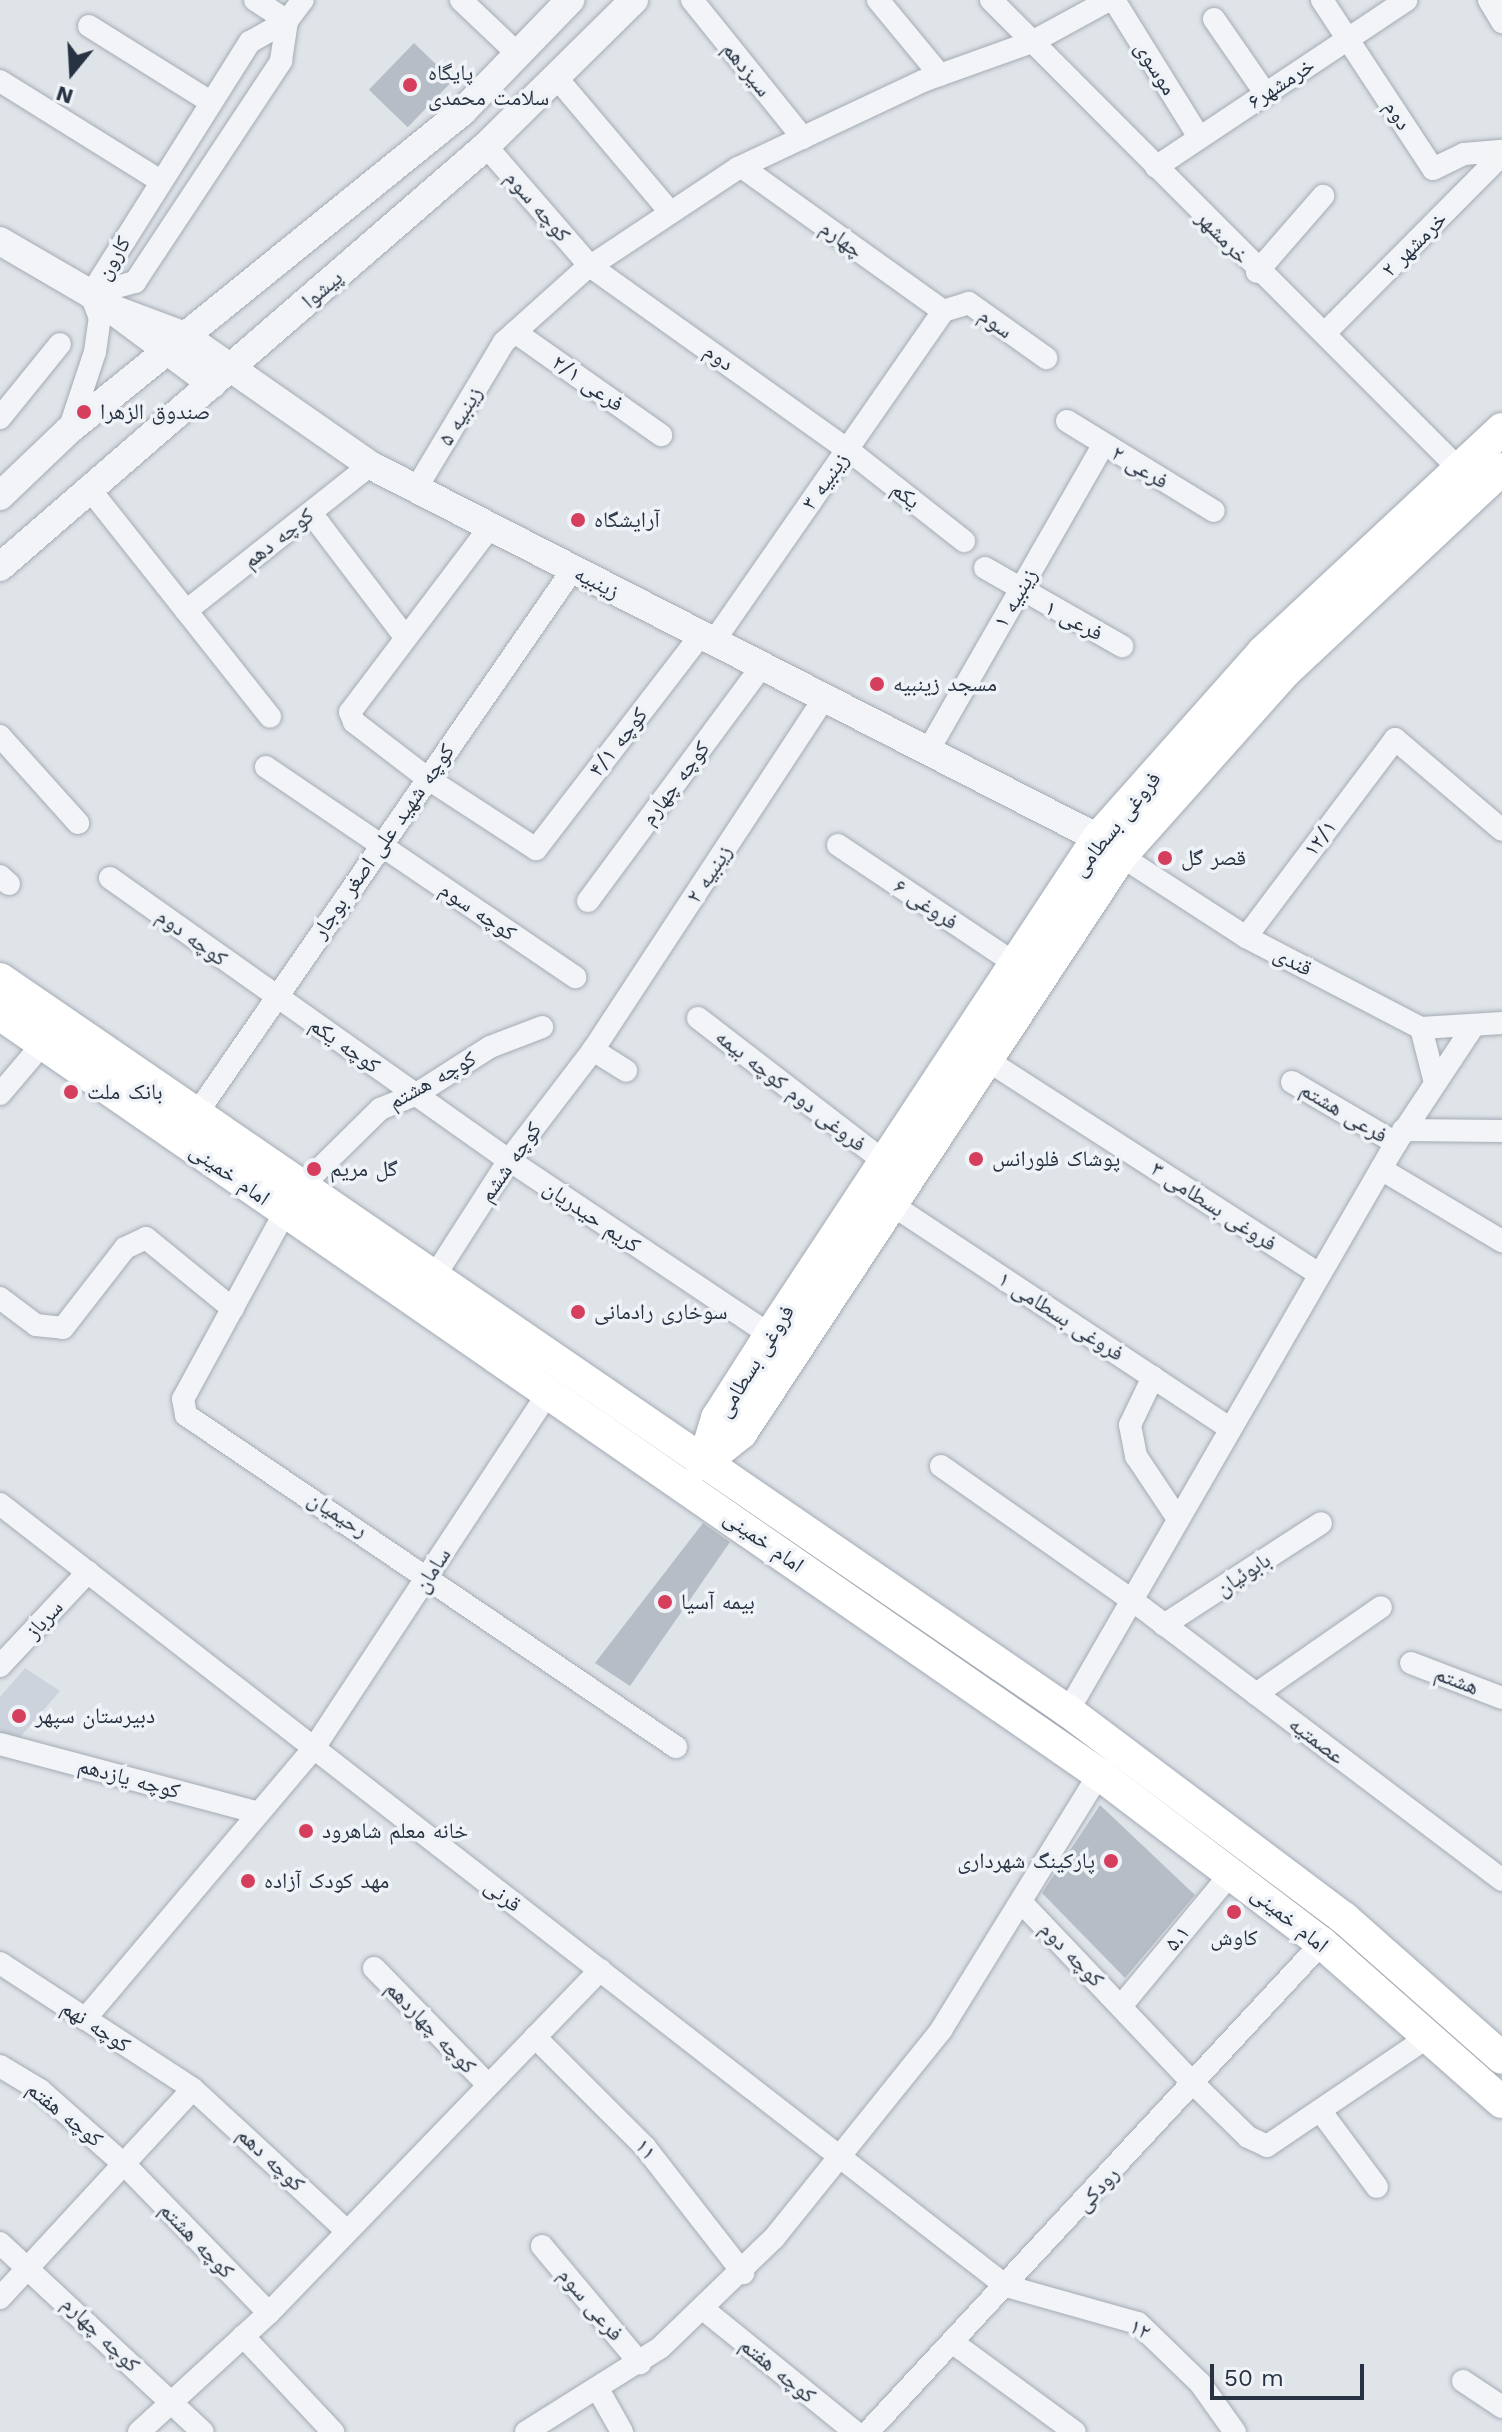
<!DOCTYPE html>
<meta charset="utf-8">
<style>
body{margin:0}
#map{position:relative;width:1502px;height:2432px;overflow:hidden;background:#dfe4e9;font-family:"Work Sans","Noto Naskh Arabic",sans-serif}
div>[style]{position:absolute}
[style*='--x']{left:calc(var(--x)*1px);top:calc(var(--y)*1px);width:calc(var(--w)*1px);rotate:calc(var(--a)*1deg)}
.built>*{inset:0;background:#cdd3dc}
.building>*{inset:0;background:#b6bdc7;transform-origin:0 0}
.roads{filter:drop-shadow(0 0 2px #a4abb4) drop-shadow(0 0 2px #a4abb4)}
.minor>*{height:22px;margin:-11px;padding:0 11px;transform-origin:11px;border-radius:11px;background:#f2f4f7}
.tertiary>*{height:28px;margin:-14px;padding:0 14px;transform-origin:14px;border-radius:14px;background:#f2f4f7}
.secondary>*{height:32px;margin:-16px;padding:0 16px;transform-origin:16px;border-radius:16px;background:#fff}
.dots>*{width:22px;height:22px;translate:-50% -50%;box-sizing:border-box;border:4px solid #eff3f7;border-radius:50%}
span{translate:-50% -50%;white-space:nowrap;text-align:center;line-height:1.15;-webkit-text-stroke:7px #eff3f7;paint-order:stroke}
.street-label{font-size:22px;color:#273242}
.poi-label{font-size:22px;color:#273242}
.left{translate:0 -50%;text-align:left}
.right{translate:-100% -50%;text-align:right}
.north{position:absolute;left:32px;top:32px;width:80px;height:80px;-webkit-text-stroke:6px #eff3f7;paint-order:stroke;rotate:198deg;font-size:22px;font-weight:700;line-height:32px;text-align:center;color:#273242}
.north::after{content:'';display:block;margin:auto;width:28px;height:36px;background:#273242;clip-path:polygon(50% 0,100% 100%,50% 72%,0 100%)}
.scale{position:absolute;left:1210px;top:2364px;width:154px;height:36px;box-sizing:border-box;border:4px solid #273242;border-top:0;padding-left:10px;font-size:24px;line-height:28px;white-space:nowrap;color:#273242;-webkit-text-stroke:6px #eff3f7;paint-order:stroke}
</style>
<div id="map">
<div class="built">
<i style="clip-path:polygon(25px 1668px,60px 1691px,15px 1743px,0 1735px,0 1697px)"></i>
</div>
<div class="building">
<i style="left:414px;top:43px;width:54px;height:65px;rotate:44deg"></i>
<i style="clip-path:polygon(703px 1523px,730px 1542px,630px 1686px,595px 1663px)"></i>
<i style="clip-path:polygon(1100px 1805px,1195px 1895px,1125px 1978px,1042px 1893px)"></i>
</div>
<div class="roads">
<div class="minor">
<i style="--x:255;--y:0;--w:38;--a:33"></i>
<i style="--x:461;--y:0;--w:79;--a:43.5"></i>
<i style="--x:692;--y:0;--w:177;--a:51.2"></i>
<i style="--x:878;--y:0;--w:97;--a:50.4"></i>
<i style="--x:991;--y:0;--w:663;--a:45.06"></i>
<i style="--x:1114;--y:0;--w:161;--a:58.2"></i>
<i style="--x:1322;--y:0;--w:202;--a:56.7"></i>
<i style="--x:1433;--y:169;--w:34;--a:-26"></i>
<i style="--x:1464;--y:154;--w:38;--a:-5"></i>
<i style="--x:1489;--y:0;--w:26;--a:59"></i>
<i style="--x:1214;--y:19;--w:90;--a:55.4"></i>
<i style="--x:89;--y:26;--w:142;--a:32"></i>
<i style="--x:556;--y:77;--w:177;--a:49.8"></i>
<i style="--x:0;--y:81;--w:187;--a:31.9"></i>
<i style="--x:486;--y:146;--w:159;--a:49.1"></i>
<i style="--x:590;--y:266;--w:315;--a:35.5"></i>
<i style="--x:847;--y:449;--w:149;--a:38.2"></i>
<i style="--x:742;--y:167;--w:247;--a:35.6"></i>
<i style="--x:1156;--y:167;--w:301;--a:-33.7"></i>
<i style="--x:1257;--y:272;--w:101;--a:-49"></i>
<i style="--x:91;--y:294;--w:298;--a:-57.8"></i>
<i style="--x:250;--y:42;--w:43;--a:-29.6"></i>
<i style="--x:287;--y:21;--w:26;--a:-53"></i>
<i style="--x:91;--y:294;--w:46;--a:-15.3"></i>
<i style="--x:135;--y:282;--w:265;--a:-56.5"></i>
<i style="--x:281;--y:61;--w:40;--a:-81.5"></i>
<i style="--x:943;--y:311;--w:27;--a:-17"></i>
<i style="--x:969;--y:303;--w:95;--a:35.5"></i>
<i style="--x:515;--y:332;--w:179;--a:35.2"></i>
<i style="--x:1326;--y:332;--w:250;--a:-45.2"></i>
<i style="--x:0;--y:418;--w:95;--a:-51"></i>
<i style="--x:1067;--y:421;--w:172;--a:31.5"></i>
<i style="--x:69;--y:430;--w:82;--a:-71.6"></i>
<i style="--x:95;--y:352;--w:34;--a:-82"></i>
<i style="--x:100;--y:318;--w:26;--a:-111"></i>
<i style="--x:88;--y:487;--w:293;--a:51.6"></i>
<i style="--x:416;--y:489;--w:171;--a:-59.1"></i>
<i style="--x:504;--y:342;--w:106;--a:-41.9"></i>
<i style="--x:583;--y:271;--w:186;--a:-33.6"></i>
<i style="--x:738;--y:168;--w:204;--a:-25.2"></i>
<i style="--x:923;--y:81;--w:116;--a:-19.7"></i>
<i style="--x:1032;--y:42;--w:88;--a:-28.6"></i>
<i style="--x:311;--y:513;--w:156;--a:52.8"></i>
<i style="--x:490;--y:527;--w:232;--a:127.1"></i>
<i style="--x:350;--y:712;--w:11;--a:68"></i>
<i style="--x:354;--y:722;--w:92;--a:37.5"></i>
<i style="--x:427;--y:778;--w:130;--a:33.1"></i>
<i style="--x:536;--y:849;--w:270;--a:-52.4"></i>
<i style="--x:985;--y:568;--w:158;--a:29.7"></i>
<i style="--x:186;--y:611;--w:235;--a:-38.4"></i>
<i style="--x:714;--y:641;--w:402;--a:-55.2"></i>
<i style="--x:0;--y:736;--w:117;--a:48.1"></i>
<i style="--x:928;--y:751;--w:353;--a:-60.2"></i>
<i style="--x:266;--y:767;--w:374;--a:34.2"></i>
<i style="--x:838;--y:845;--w:212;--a:33.8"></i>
<i style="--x:1121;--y:856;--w:149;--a:32.9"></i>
<i style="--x:1246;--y:937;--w:197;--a:27.5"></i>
<i style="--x:1421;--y:1028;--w:57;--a:75.7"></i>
<i style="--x:0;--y:876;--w:12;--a:42"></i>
<i style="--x:110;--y:878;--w:489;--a:35.3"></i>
<i style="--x:509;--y:1160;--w:314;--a:33.8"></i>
<i style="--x:588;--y:901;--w:292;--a:-53.5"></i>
<i style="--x:1246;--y:937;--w:248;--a:-53"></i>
<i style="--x:1395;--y:739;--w:140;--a:40.4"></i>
<i style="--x:698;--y:1018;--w:236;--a:37.6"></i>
<i style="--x:1421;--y:1028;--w:81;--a:-3.5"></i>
<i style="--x:593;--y:1050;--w:39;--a:32"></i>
<i style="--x:987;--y:1060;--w:395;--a:32.8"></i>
<i style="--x:1292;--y:1082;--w:121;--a:30.4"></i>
<i style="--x:0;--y:1094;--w:79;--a:-49.6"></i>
<i style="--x:195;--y:1116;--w:665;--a:-55.35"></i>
<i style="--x:1403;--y:1130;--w:99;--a:0.6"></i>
<i style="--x:1381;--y:1169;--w:141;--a:30.8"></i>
<i style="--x:301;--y:1187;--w:111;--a:-44.6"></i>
<i style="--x:380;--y:1109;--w:38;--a:-22"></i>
<i style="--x:415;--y:1095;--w:89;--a:-32.6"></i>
<i style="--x:490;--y:1047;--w:56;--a:-21"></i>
<i style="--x:891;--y:1204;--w:406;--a:33.5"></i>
<i style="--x:285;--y:1212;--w:213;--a:118.6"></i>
<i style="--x:183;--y:1399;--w:16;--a:79"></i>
<i style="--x:186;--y:1415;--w:592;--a:34.12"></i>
<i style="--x:434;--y:1277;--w:139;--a:-57.3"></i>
<i style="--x:509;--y:1160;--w:138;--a:-52.6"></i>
<i style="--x:593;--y:1050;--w:421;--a:-56.7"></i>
<i style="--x:0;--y:1298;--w:45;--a:36.9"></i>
<i style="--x:36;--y:1325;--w:27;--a:6"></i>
<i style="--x:63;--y:1328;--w:101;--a:-52.2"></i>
<i style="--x:125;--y:1248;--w:23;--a:-25"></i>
<i style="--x:146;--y:1238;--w:112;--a:39.2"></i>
<i style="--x:1153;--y:1377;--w:53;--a:115.6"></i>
<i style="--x:1130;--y:1425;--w:32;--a:79"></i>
<i style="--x:1136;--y:1456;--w:76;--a:56.3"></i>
<i style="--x:941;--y:1466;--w:233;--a:35.1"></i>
<i style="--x:1132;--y:1600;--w:464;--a:37.1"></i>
<i style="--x:0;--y:1504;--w:1274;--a:37.86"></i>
<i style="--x:1006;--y:2286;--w:137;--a:15.7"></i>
<i style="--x:1138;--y:2323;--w:86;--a:44.1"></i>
<i style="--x:1200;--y:2383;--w:60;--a:54.5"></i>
<i style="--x:1164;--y:1625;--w:187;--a:-33"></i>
<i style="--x:1411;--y:1663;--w:97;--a:21"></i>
<i style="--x:0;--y:1666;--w:129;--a:-46.9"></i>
<i style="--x:1256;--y:1694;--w:152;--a:-34.8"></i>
<i style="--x:1068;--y:1711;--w:656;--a:-60"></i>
<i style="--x:1396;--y:1143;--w:141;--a:-56.5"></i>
<i style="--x:0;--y:1744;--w:268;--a:14.9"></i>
<i style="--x:1023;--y:1904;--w:250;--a:46.5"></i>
<i style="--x:1195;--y:2085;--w:74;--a:44.5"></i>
<i style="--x:1248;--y:2137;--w:21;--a:25"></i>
<i style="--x:1267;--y:2146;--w:194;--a:-34.1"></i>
<i style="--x:0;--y:1963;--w:230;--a:33.1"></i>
<i style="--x:193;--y:2089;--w:209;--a:42.7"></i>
<i style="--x:374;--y:1968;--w:163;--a:45.7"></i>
<i style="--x:1122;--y:2005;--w:173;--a:-50.4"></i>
<i style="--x:85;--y:2019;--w:355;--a:-49.8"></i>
<i style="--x:314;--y:1748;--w:427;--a:-56.6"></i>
<i style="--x:535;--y:2037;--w:156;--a:45"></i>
<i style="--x:645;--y:2147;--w:160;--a:52.1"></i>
<i style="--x:0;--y:2066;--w:47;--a:31"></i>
<i style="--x:40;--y:2090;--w:115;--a:41.5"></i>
<i style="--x:126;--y:2166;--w:205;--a:45.8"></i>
<i style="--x:1322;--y:2113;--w:92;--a:53.4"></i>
<i style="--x:0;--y:2243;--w:277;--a:43"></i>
<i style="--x:542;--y:2246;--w:153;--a:50.1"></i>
<i style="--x:0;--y:2298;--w:284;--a:-47.3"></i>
<i style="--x:702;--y:2308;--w:197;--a:39"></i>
<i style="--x:243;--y:2336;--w:132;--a:46.8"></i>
<i style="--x:952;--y:2342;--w:152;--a:36.2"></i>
<i style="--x:1463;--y:2381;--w:47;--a:33.7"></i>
<i style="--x:599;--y:2391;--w:47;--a:60.7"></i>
<i style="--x:139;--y:2432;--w:176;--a:-42.5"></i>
<i style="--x:269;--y:2313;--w:477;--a:-46"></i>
<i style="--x:526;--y:2432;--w:158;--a:-32.1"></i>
<i style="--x:660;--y:2348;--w:158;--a:-44"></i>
<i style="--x:774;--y:2238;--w:267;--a:-51.2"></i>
<i style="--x:941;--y:2030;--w:301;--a:-58.3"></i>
<i style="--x:868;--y:2432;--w:667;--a:-47.13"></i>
</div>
<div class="tertiary">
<i style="--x:0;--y:241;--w:105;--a:30.2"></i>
<i style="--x:91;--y:294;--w:151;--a:36.6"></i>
<i style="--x:108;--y:307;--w:82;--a:20.6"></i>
<i style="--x:185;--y:336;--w:226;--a:34.9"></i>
<i style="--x:370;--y:465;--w:818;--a:27.13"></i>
<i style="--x:0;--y:496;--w:95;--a:-43.7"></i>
<i style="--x:69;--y:430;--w:506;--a:-38.98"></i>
<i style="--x:462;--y:112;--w:156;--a:-46"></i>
<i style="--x:0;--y:567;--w:643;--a:-40.9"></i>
<i style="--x:486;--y:146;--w:208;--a:-44.6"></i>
</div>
<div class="secondary">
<i style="--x:0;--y:979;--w:1295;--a:34.43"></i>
<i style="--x:1068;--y:1711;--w:345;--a:36.9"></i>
<i style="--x:1344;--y:1918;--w:211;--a:41.5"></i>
<i style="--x:0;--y:1014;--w:1336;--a:34.67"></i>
<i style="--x:1099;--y:1774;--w:280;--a:37.2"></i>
<i style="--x:1322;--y:1943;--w:240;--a:41.5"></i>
<i style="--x:704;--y:1461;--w:45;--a:-73.2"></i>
<i style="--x:717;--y:1418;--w:98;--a:-57.4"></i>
<i style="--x:770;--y:1335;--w:595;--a:-56.58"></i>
<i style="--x:1098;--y:838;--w:249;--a:-48.4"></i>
<i style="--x:1263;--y:652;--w:327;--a:-43"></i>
<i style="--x:702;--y:1464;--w:50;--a:-38.5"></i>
<i style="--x:741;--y:1433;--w:691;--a:-56.63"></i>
<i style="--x:1121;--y:856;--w:245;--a:-48.3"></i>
<i style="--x:1284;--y:673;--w:299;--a:-43.1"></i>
</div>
</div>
<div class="dots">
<i style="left:410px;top:85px;background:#d53e5c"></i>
<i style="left:84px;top:412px;background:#d53e5c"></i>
<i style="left:578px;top:520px;background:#d53e5c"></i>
<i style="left:877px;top:684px;background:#d53e5c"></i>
<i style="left:1165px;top:858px;background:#d53e5c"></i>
<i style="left:71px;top:1092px;background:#d53e5c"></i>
<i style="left:976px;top:1159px;background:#d53e5c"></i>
<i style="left:314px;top:1169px;background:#d53e5c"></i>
<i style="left:578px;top:1312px;background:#d53e5c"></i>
<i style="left:665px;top:1602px;background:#d53e5c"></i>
<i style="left:19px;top:1716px;background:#d53e5c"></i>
<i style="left:306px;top:1831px;background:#d53e5c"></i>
<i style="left:1111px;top:1861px;background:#d53e5c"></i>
<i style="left:248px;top:1881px;background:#d53e5c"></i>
<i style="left:1234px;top:1912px;background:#d53e5c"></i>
</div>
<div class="street-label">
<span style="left:1156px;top:68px;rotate:58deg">موسوی</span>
<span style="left:747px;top:69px;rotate:51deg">سیزدهم</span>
<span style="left:1281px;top:83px;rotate:-33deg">خرمشهر۶</span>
<span style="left:1398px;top:115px;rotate:57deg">دوم</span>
<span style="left:538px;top:206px;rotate:49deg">کوچه سوم</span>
<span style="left:1223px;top:237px;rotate:46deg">خرمشهر</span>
<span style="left:842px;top:239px;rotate:36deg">چهارم</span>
<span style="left:1414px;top:244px;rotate:-45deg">خرمشهر ۲</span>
<span style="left:113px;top:258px;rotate:-59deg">کارون</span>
<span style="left:322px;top:289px;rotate:-41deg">پیشوا</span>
<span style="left:996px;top:323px;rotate:36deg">سوم</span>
<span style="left:719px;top:357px;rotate:35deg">دوم</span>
<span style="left:588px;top:383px;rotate:35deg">فرعی ۲/۱</span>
<span style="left:460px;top:416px;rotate:-59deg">زینبیه ۵</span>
<span style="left:1140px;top:467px;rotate:31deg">فرعی ۲</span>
<span style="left:825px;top:481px;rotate:-55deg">زینبیه ۳</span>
<span style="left:906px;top:495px;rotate:38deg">یکم</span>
<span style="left:278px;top:538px;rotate:-38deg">کوچه دهم</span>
<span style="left:597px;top:582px;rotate:27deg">زینبیه</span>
<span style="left:1015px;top:598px;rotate:-60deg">زینبیه ۱</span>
<span style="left:1074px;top:620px;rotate:28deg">فرعی ۱</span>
<span style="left:618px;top:742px;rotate:-52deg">کوچه ۴/۱</span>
<span style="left:675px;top:783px;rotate:-53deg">کوچه چهارم</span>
<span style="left:1116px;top:824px;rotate:-51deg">فروغی بسطامی</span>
<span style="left:1320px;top:838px;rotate:-53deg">۱۲/۱</span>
<span style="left:383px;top:841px;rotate:-55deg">کوچه شهید علی اصغر بوجار</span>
<span style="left:709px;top:874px;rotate:-57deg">زینبیه ۲</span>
<span style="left:926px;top:904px;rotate:34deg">فروغی ۶</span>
<span style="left:478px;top:911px;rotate:34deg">کوچه سوم</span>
<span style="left:192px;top:937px;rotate:36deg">کوچه دوم</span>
<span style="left:1293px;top:961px;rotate:27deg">قندی</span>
<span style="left:345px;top:1045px;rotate:35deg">کوچه یکم</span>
<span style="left:432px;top:1080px;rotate:-29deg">کوچه هشتم</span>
<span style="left:791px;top:1090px;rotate:38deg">فروغی دوم کوچه بیمه</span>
<span style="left:1344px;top:1112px;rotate:31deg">فرعی هشتم</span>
<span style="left:510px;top:1162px;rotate:-55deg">کوچه ششم</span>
<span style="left:230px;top:1174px;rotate:35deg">امام خمینی</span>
<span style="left:1214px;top:1206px;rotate:33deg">فروغی بسطامی ۳</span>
<span style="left:592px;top:1216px;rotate:34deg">کریم حیدریان</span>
<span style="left:1061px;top:1316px;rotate:33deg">فروغی بسطامی ۱</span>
<span style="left:755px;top:1361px;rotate:-58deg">فروغی بسطامی</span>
<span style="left:338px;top:1514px;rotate:33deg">رحیمیان</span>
<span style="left:764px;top:1541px;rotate:35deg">امام خمینی</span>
<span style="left:432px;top:1570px;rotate:-57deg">سامان</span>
<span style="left:1243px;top:1574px;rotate:-33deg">بابوئیان</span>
<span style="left:44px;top:1619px;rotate:-47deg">سرباز</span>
<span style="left:1457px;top:1680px;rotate:21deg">هشتم</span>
<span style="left:1317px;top:1740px;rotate:37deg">عصمتیه</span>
<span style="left:129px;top:1778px;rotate:15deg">کوچه یازدهم</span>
<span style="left:503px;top:1895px;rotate:38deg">قرنی</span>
<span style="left:1290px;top:1919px;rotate:39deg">امام خمینی</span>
<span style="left:1177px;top:1938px;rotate:-50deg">۵.۱</span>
<span style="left:1072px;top:1954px;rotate:46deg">کوچه دوم</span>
<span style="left:96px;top:2026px;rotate:33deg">کوچه نهم</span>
<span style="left:431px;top:2027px;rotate:46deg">کوچه چهاردهم</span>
<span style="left:65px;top:2114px;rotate:39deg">کوچه هفتم</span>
<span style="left:646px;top:2149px;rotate:50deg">۱۱</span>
<span style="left:271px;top:2159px;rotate:43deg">کوچه دهم</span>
<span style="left:1097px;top:2189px;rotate:-47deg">رودکی</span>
<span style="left:197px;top:2240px;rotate:46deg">کوچه هشتم</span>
<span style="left:591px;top:2304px;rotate:50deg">فرعی سوم</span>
<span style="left:1140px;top:2329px;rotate:29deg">۱۲</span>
<span style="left:101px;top:2334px;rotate:44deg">کوچه چهارم</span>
<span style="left:778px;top:2370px;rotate:39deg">کوچه هفتم</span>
</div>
<div class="poi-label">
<span class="left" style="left:428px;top:85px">پایگاه<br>سلامت محمدی</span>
<span class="left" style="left:100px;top:412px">صندوق الزهرا</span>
<span class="left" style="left:594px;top:520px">آرایشگاه</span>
<span class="left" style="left:893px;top:684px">مسجد زینبیه</span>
<span class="left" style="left:1181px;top:858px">قصر گل</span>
<span class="left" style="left:87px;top:1092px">بانک ملت</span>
<span class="left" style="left:992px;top:1159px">پوشاک فلورانس</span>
<span class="left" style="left:330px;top:1169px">گل مریم</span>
<span class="left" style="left:594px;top:1312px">سوخاری رادمانی</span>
<span class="left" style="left:681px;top:1602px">بیمه آسیا</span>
<span class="left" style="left:35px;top:1716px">دبیرستان سپهر</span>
<span class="left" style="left:322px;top:1831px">خانه معلم شاهرود</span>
<span class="right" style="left:1095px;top:1861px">پارکینگ شهرداری</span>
<span class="left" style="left:264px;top:1881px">مهد کودک آزاده</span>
<span style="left:1234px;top:1938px">کاوش</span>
</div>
<div class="north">N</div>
<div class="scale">50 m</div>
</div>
